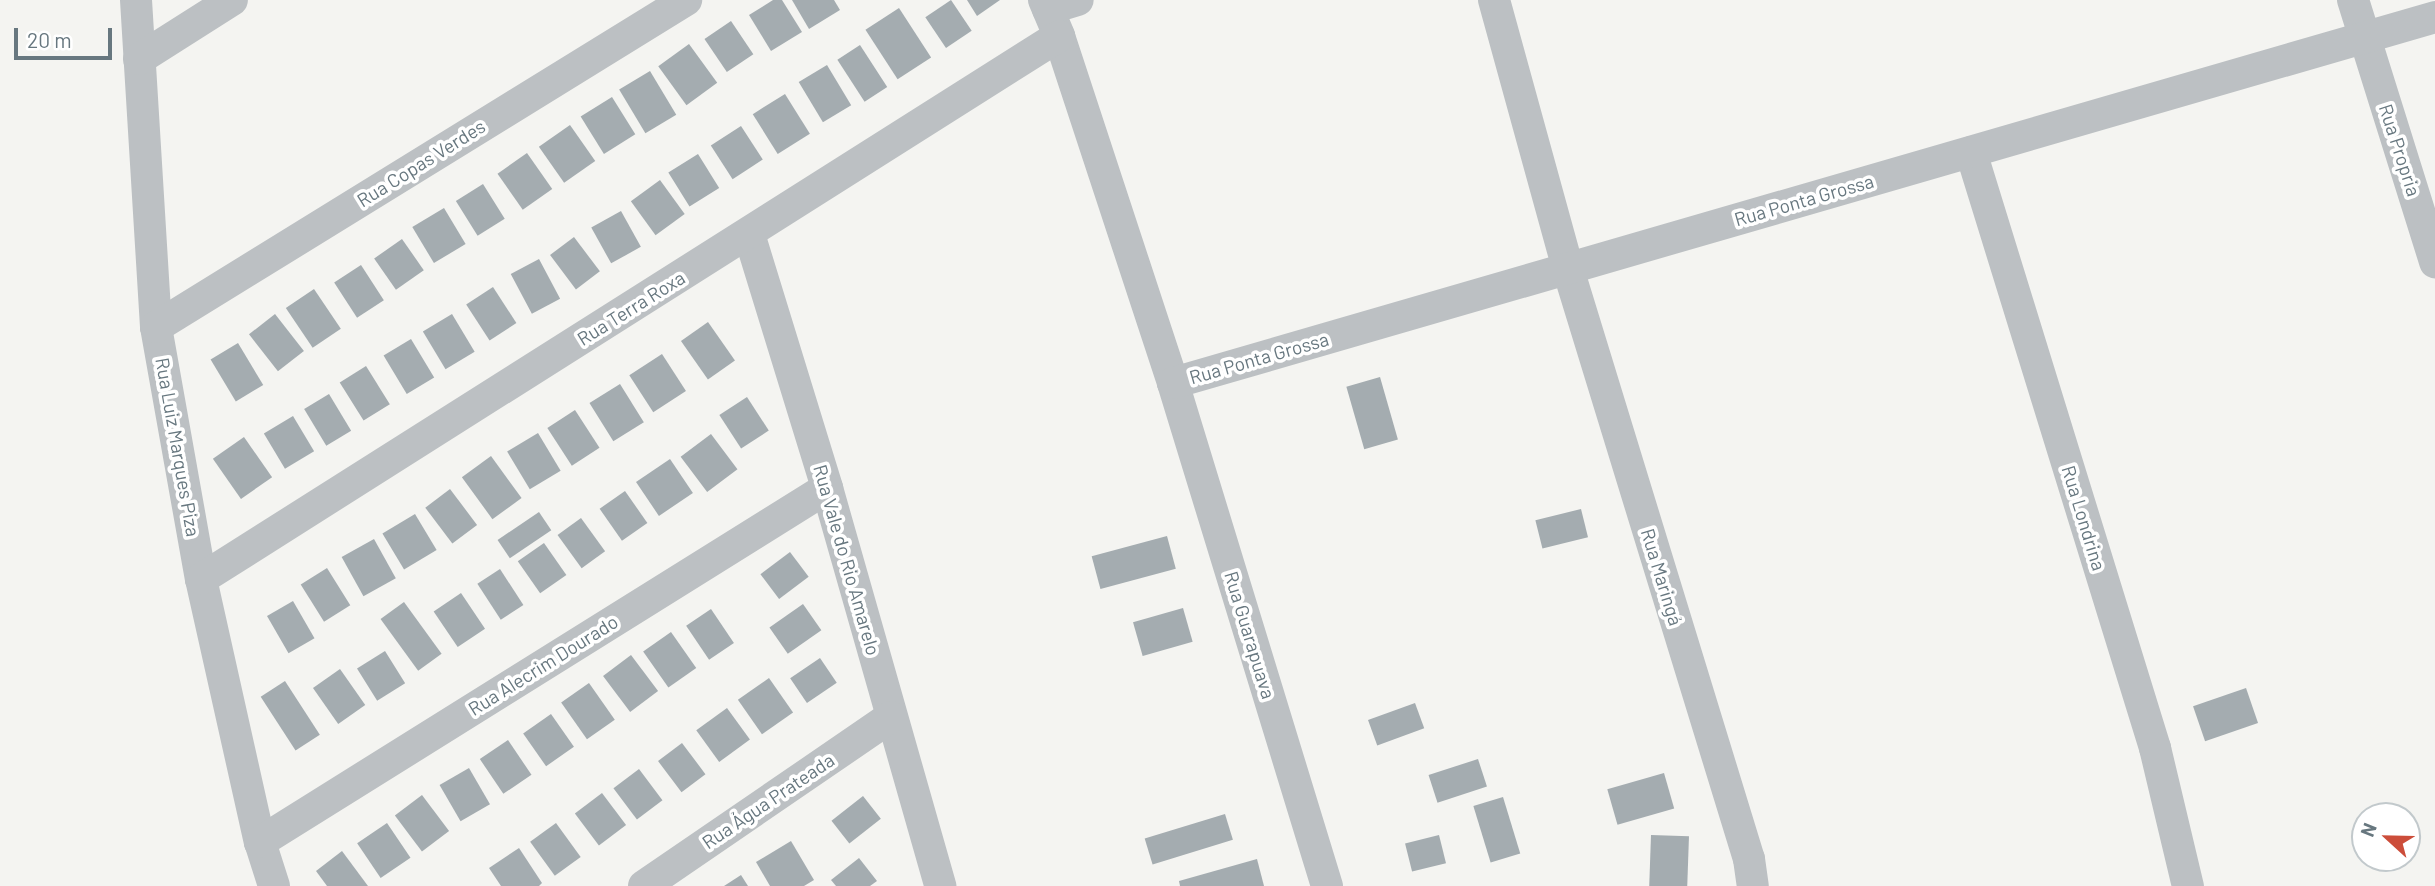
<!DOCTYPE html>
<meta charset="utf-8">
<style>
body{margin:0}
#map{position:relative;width:2435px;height:886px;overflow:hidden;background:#f4f4f1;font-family:Barlow,sans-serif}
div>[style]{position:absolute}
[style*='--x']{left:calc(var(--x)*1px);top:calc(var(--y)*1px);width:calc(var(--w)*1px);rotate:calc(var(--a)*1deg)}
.building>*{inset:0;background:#a4acb0;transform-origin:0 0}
.minor>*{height:32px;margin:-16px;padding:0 16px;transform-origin:16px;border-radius:16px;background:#bcc0c3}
span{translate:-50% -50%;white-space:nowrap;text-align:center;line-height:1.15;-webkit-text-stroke:7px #fff;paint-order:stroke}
.street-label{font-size:19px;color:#67777f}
.north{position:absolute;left:2351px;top:802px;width:70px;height:70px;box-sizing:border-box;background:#fff;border:2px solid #c2c9cc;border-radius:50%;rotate:292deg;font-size:19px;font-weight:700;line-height:28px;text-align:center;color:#67777f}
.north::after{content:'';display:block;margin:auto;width:24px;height:32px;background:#cc4d3a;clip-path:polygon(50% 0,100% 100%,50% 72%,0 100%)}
.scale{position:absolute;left:14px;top:28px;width:98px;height:32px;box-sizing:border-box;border:4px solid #67777f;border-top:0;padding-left:9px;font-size:21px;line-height:24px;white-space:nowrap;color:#67777f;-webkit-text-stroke:5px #fff;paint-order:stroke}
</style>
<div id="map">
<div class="building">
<i style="clip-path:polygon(773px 0,782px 0,802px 32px,771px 51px,749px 15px)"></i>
<i style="clip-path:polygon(792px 0,834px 0,840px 10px,809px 29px)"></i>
<i style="left:951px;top:0;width:37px;height:31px;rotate:56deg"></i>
<i style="clip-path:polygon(967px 0,1000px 0,977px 16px)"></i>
<i style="left:899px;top:8px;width:59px;height:40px;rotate:57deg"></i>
<i style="left:731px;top:21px;width:40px;height:32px;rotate:56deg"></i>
<i style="left:689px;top:44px;width:48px;height:38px;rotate:54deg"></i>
<i style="left:860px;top:45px;width:50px;height:27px;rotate:57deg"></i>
<i style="left:827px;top:65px;width:47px;height:33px;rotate:59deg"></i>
<i style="left:650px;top:71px;width:51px;height:36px;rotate:59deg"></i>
<i style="left:785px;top:94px;width:47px;height:38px;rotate:58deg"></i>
<i style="left:612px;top:97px;width:44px;height:37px;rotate:58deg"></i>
<i style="left:570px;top:125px;width:44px;height:38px;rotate:55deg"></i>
<i style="left:741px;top:126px;width:40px;height:36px;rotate:57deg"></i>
<i style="left:527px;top:153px;width:44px;height:36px;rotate:55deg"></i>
<i style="left:698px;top:154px;width:40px;height:35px;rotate:58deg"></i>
<i style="left:660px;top:180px;width:42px;height:36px;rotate:54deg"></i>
<i style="left:483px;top:184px;width:41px;height:32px;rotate:58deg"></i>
<i style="left:444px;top:208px;width:42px;height:37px;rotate:59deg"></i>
<i style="left:621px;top:211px;width:41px;height:34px;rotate:61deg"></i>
<i style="left:574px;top:237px;width:43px;height:30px;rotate:53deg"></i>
<i style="left:402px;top:239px;width:38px;height:34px;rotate:55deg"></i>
<i style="left:539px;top:259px;width:45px;height:32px;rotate:62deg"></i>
<i style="left:361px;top:265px;width:42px;height:32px;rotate:57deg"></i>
<i style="left:493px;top:287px;width:43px;height:32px;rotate:57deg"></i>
<i style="left:314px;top:289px;width:48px;height:34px;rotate:56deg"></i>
<i style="left:275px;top:314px;width:47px;height:33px;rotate:52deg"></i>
<i style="left:452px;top:314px;width:44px;height:34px;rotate:59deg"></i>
<i style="left:708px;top:322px;width:47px;height:33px;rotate:55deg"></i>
<i style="left:411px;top:339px;width:45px;height:32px;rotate:59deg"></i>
<i style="left:238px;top:343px;width:49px;height:32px;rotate:59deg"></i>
<i style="left:662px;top:354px;width:44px;height:39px;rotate:57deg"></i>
<i style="left:366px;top:366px;width:45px;height:31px;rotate:58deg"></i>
<i style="left:1380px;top:377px;width:65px;height:35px;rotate:74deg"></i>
<i style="left:620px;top:384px;width:45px;height:36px;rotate:58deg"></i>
<i style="left:329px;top:394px;width:43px;height:29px;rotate:59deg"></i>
<i style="left:747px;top:397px;width:40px;height:33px;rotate:57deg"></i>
<i style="left:575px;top:410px;width:45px;height:33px;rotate:57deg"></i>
<i style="left:293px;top:416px;width:41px;height:34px;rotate:59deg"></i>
<i style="left:538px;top:433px;width:44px;height:36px;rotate:59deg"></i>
<i style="left:711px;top:434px;width:44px;height:38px;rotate:53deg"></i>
<i style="left:244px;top:437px;width:49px;height:38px;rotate:55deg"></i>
<i style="left:491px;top:456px;width:52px;height:36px;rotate:54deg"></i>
<i style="left:670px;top:459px;width:41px;height:41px;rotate:56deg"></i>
<i style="left:450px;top:489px;width:45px;height:31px;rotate:53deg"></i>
<i style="left:625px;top:491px;width:39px;height:31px;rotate:55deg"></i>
<i style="left:1581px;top:509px;width:29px;height:47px;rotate:76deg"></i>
<i style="left:539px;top:512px;width:22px;height:50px;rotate:56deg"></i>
<i style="left:415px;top:514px;width:42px;height:38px;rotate:59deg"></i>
<i style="left:581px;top:518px;width:41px;height:29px;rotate:54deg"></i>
<i style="left:1167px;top:536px;width:34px;height:78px;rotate:75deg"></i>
<i style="left:374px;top:539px;width:45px;height:37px;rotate:61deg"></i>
<i style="left:544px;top:543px;width:39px;height:32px;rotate:55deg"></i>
<i style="left:790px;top:552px;width:31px;height:37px;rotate:53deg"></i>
<i style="left:327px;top:568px;width:44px;height:31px;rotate:58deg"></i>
<i style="left:500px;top:569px;width:43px;height:27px;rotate:57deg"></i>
<i style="left:461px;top:593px;width:43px;height:33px;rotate:56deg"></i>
<i style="left:293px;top:601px;width:43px;height:30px;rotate:60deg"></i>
<i style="left:404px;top:602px;width:64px;height:29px;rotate:54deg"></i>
<i style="left:803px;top:604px;width:32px;height:41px;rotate:55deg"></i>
<i style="left:1183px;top:608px;width:35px;height:52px;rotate:74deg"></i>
<i style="left:711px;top:609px;width:41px;height:30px;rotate:56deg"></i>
<i style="left:671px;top:632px;width:44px;height:34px;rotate:55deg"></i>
<i style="left:385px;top:651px;width:38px;height:33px;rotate:58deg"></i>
<i style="left:631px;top:655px;width:45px;height:35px;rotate:53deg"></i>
<i style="left:820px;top:658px;width:30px;height:36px;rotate:56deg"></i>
<i style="left:340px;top:669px;width:44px;height:33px;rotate:55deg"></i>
<i style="left:769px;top:678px;width:42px;height:38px;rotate:55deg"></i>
<i style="left:285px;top:681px;width:64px;height:29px;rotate:57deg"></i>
<i style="left:589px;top:683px;width:45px;height:34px;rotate:55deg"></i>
<i style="left:2246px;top:688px;width:37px;height:56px;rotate:71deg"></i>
<i style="left:1415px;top:703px;width:27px;height:50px;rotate:70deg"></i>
<i style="left:727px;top:708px;width:39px;height:38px;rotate:54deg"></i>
<i style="left:551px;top:714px;width:40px;height:34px;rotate:55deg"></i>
<i style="left:508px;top:740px;width:42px;height:34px;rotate:56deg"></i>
<i style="left:682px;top:743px;width:39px;height:30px;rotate:53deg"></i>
<i style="left:1478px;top:759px;width:29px;height:52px;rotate:72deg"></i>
<i style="left:469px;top:768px;width:42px;height:34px;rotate:60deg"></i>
<i style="left:639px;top:769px;width:39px;height:32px;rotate:53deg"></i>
<i style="left:1664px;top:773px;width:37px;height:59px;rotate:74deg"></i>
<i style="left:602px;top:793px;width:40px;height:34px;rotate:53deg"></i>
<i style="left:422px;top:795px;width:45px;height:34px;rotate:53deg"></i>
<i style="left:863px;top:796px;width:29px;height:40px;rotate:52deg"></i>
<i style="left:1503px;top:797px;width:59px;height:31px;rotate:73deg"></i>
<i style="left:1225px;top:814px;width:27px;height:84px;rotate:73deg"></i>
<i style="left:387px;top:823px;width:42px;height:36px;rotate:56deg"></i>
<i style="left:556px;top:823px;width:42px;height:32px;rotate:54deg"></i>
<i style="left:1439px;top:835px;width:29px;height:35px;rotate:76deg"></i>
<i style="left:1651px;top:835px;width:38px;height:51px;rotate:2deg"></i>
<i style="clip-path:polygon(791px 841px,814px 880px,804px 886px,770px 886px,756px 862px)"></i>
<i style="clip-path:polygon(519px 848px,542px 883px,539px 886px,501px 886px,489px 868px)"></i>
<i style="clip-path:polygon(342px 851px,368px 886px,327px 886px,316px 871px)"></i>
<i style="clip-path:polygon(859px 858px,877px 881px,870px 886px,836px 886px,831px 880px)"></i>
<i style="clip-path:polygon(1257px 859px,1264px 886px,1180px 886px,1179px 881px)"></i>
<i style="clip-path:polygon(741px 875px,748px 886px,724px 886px)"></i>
</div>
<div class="minor">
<i style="--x:136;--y:0;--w:328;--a:86.5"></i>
<i style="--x:156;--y:327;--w:256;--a:79.9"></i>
<i style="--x:201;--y:579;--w:270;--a:77.4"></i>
<i style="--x:260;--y:842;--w:46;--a:72.3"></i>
<i style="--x:1044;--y:0;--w:39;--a:67"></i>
<i style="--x:1059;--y:36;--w:365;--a:71.8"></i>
<i style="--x:1173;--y:383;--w:526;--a:72.98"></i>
<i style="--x:1494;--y:0;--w:279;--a:74.6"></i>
<i style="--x:1568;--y:269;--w:617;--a:72.95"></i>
<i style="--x:1749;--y:859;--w:27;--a:82"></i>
<i style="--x:2353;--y:0;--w:275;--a:72.6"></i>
<i style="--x:1048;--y:9;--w:31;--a:-17"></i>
<i style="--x:139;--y:59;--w:110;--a:-32.4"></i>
<i style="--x:1971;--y:152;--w:624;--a:72.84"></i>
<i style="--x:2155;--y:748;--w:142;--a:76.6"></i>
<i style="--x:749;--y:234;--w:266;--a:72.9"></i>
<i style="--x:827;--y:488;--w:414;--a:74.1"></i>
<i style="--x:156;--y:327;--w:623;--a:-31.67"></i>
<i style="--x:1173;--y:383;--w:1314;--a:-16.17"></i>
<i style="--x:201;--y:579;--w:1015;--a:-32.33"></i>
<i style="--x:260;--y:842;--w:668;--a:-31.98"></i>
<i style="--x:644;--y:886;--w:299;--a:-34.4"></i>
</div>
<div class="street-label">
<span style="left:2400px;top:150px;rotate:72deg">Rua Propria</span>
<span style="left:421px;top:163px;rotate:-32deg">Rua Copas Verdes</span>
<span style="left:1804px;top:200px;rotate:-16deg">Rua Ponta Grossa</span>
<span style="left:631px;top:308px;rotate:-32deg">Rua Terra Roxa</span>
<span style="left:1259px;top:358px;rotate:-16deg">Rua Ponta Grossa</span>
<span style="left:178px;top:447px;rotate:80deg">Rua Luiz Marques Piza</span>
<span style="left:2084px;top:518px;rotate:73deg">Rua Londrina</span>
<span style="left:847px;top:560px;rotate:74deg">Rua Vale do Rio Amarelo</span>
<span style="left:1662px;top:577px;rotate:73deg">Rua Maringá</span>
<span style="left:1250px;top:635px;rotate:73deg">Rua Guarapuava</span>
<span style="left:543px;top:665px;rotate:-32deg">Rua Alecrim Dourado</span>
<span style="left:768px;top:801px;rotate:-34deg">Rua Água Prateada</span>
</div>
<div class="north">N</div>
<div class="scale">20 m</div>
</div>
